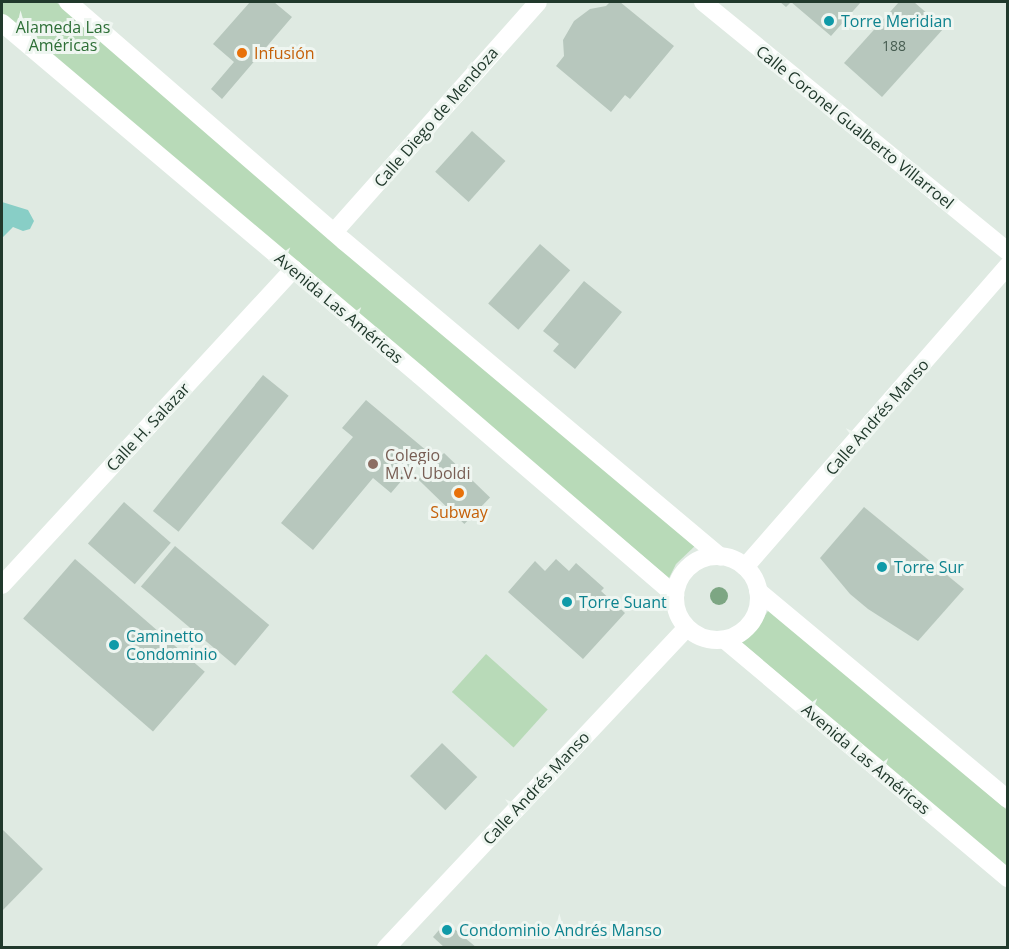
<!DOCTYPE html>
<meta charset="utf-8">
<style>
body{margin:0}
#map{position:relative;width:1009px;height:949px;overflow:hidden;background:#dfeae2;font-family:"Open Sans",sans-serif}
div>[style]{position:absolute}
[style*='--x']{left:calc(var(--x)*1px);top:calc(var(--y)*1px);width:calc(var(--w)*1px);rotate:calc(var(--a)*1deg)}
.green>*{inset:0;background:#b8dab8;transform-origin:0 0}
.water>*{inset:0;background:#88cec6}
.building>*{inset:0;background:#b7c7bd;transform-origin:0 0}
.minor>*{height:18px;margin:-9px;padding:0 9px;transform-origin:9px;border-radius:9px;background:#fff}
.tertiary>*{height:18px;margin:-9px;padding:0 9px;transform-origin:9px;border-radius:9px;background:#fff}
.tertiary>.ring{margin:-9px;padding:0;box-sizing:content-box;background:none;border:18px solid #fff;border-radius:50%}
.trees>*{width:18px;height:18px;margin:-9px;border-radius:50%;background:#7da683}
.dots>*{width:16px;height:16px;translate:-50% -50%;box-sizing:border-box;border:3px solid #eff6f1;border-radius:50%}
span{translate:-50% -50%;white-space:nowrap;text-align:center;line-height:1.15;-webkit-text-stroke:6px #eff6f1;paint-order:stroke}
.number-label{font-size:14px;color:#465c50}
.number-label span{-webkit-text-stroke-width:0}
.culture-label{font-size:16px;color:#0d838f}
.left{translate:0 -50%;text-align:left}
.park-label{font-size:16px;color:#2c6e35}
.food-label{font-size:16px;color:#c56008}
.street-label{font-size:16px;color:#21392c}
.education-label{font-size:16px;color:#785e54}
.frame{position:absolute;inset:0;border:3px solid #21392c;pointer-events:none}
</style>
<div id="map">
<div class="green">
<i style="clip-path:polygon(2px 2px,56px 2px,697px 544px,676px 564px,669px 578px,2px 13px)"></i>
<i style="clip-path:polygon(770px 608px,1007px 810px,1007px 868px,740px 641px,757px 628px)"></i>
<i style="left:486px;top:654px;width:83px;height:51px;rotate:42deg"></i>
</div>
<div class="water">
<i style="clip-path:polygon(2px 202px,28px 210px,34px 221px,30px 229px,23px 231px,13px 227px,2px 238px)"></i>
</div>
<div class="building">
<i style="clip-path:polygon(250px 2px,274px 2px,292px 17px,222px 99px,211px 89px,234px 62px,213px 44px)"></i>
<i style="clip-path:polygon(610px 2px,620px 2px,674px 46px,630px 99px,625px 95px,611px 112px,556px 66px,564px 56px,563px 40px,574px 21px,590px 9px,606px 6px)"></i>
<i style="clip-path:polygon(780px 2px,861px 2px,831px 36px,791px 2px,786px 7px)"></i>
<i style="clip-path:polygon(899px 2px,914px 2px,944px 28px,882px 97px,844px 63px)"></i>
<i style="left:472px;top:131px;width:45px;height:55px;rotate:42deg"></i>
<i style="left:540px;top:244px;width:40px;height:79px;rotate:41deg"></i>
<i style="clip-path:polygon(584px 281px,622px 312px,575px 369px,553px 351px,559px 344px,543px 331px)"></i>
<i style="left:263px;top:375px;width:33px;height:175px;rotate:39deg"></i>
<i style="clip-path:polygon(366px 400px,427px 451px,391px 493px,373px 478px,313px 550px,281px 523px,353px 437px,342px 428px)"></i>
<i style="left:444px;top:453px;width:64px;height:37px;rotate:44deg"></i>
<i style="left:124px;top:502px;width:62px;height:55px;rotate:41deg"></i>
<i style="clip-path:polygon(864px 507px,964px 589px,918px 641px,868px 609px,850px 594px,820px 558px)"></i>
<i style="left:175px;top:546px;width:123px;height:53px;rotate:40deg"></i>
<i style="left:75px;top:559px;width:172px;height:79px;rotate:41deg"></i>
<i style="clip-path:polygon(556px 559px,569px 571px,576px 563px,604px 588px,601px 591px,625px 613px,583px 659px,508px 592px,535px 561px,545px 571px)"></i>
<i style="left:442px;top:743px;width:49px;height:46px;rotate:44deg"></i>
<i style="clip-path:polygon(2px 829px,43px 869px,2px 911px)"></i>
<i style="clip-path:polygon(446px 922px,477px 948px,445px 948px,433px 937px)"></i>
</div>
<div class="minor">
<i style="--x:703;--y:2;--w:394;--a:39.3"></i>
<i style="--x:334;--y:232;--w:307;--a:-48.4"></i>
<i style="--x:745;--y:567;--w:400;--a:-48.9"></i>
<i style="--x:2;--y:585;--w:430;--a:-47.3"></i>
<i style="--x:386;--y:948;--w:439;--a:-46.8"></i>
</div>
<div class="tertiary">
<i style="--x:68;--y:2;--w:365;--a:40.9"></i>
<i style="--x:344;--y:241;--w:491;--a:40"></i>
<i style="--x:2;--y:23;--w:546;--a:40.17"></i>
<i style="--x:419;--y:375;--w:338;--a:40.7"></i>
<i class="ring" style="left:675px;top:556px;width:66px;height:66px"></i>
<i style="--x:758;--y:591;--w:325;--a:39.8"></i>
<i style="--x:725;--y:640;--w:370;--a:40.1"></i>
</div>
<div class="trees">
<i style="left:719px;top:596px"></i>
</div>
<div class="dots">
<i style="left:829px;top:21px;background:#0f9aa8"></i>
<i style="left:242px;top:53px;background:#e8710a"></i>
<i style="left:373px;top:464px;background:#8d6e63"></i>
<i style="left:459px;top:493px;background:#e8710a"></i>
<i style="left:882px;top:567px;background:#0f9aa8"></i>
<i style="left:567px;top:602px;background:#0f9aa8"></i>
<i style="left:114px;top:645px;background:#0f9aa8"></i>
<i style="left:447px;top:930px;background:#0f9aa8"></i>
</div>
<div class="number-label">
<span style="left:894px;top:46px">188</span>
</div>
<div class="culture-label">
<span class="left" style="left:841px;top:21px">Torre Meridian</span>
<span class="left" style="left:894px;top:567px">Torre Sur</span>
<span class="left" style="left:579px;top:602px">Torre Suant</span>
<span class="left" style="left:126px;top:645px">Caminetto<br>Condominio</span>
<span class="left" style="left:459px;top:930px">Condominio Andrés Manso</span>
</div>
<div class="park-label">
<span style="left:63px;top:36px">Alameda Las<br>Américas</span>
</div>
<div class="food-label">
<span class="left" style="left:254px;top:53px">Infusión</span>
<span style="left:459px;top:512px">Subway</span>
</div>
<div class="street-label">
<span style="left:436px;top:117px;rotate:-49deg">Calle Diego de Mendoza</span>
<span style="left:855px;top:127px;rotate:39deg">Calle Coronel Gualberto Villarroel</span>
<span style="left:339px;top:308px;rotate:40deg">Avenida Las Américas</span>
<span style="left:877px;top:417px;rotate:-49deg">Calle Andrés Manso</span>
<span style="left:148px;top:427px;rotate:-47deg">Calle H. Salazar</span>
<span style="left:866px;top:759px;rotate:40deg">Avenida Las Américas</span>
<span style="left:536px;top:788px;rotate:-47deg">Calle Andrés Manso</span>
</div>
<div class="education-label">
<span class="left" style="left:385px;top:464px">Colegio<br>M.V. Uboldi</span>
</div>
<div class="frame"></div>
</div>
